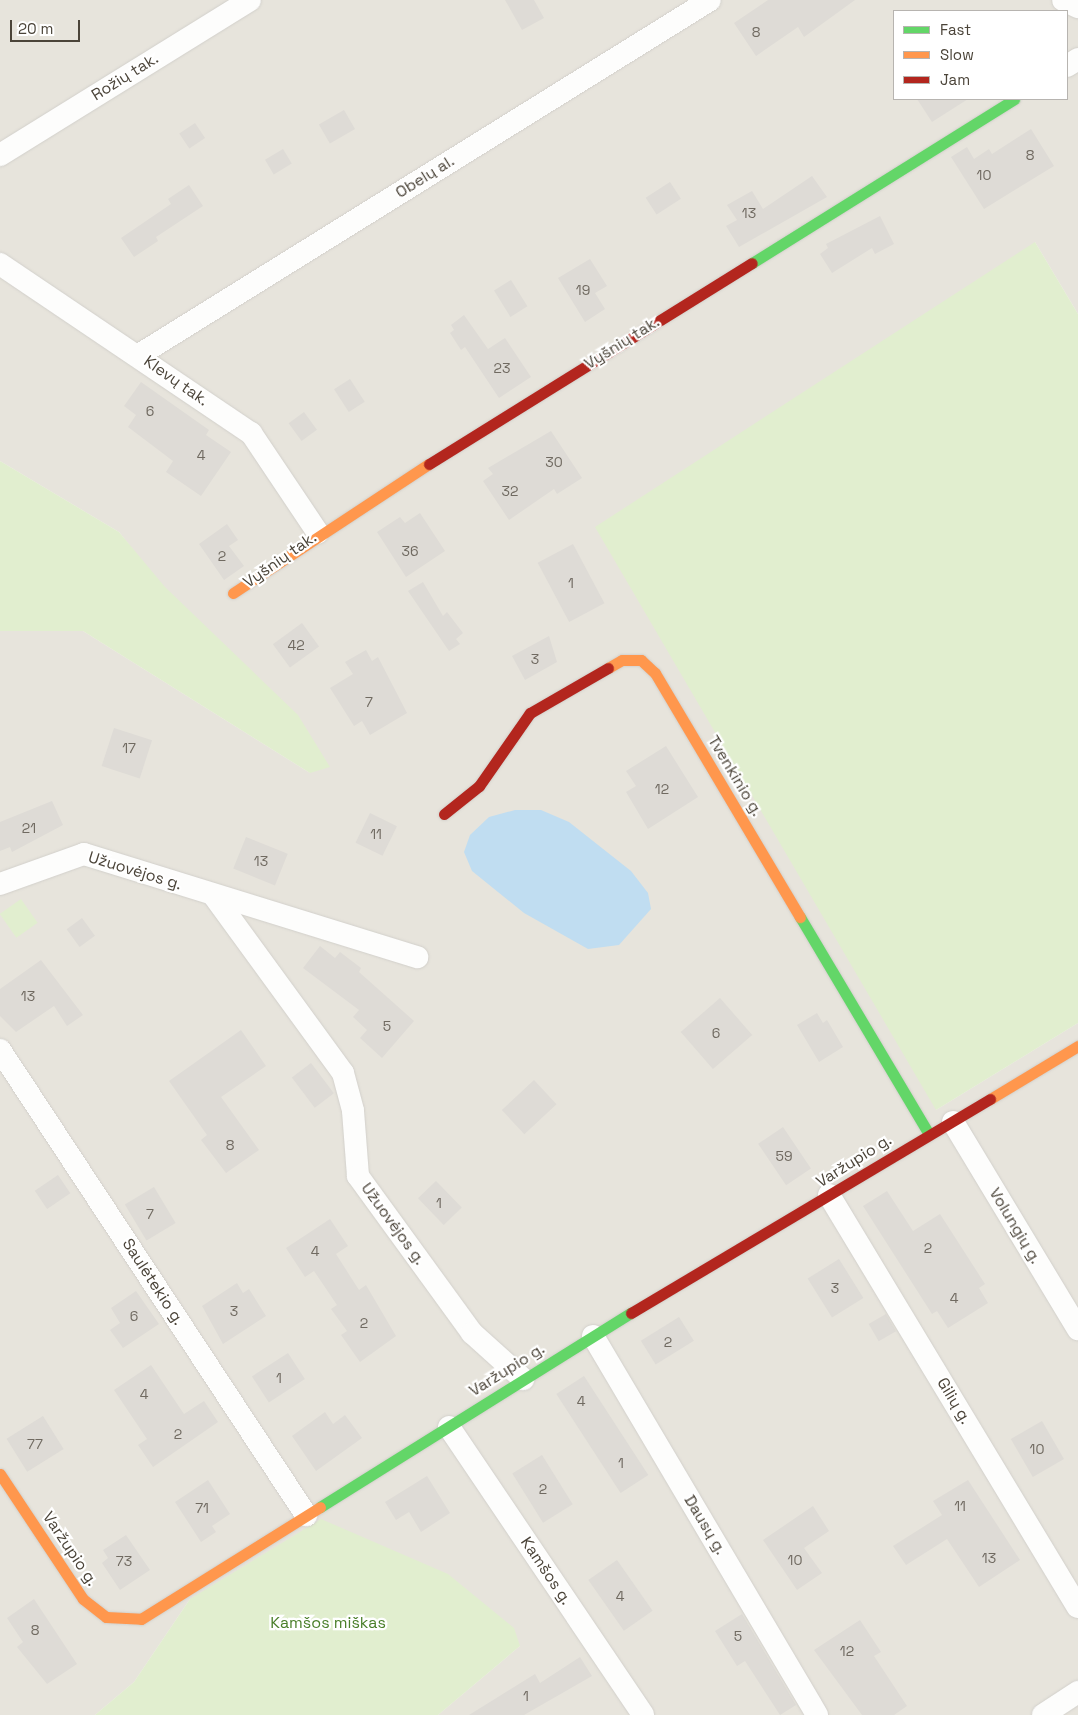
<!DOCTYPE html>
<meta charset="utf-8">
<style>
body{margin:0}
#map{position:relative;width:1078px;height:1715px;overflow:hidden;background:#f4f2ee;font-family:"Space Grotesk",sans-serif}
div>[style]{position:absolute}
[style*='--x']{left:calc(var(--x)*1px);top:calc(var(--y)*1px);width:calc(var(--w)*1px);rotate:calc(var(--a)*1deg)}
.residential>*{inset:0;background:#e7e4dc}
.green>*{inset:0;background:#e1eecf;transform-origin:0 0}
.water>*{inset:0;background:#c0ddf1}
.building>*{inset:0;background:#dedbd6;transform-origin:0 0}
.roads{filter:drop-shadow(0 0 1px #d2d0cb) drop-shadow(0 0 1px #d2d0cb)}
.street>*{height:22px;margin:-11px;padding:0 11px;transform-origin:11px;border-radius:11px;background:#fdfdfc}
.fast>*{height:11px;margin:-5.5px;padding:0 5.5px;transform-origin:5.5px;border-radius:5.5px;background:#63d668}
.slow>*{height:11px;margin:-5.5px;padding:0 5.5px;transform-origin:5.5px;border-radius:5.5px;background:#ff974d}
.jam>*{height:11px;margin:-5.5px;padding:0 5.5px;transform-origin:5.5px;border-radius:5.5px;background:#b3261e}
span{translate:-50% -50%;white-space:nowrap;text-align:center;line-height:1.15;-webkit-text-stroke:4.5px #fff;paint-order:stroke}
.number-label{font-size:14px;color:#706a61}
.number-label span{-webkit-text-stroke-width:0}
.street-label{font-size:16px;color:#4b4439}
.park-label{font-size:16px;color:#4a7f2a}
.legend{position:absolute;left:893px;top:10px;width:175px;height:90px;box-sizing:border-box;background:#fff;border:1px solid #b7b4b0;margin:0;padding:6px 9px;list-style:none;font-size:15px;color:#4b4439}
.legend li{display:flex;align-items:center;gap:10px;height:25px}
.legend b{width:25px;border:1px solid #b7b4b0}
.scale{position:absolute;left:10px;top:20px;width:70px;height:22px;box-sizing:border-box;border:2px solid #4b4439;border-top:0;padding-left:6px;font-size:15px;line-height:18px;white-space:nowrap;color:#4b4439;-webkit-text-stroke:4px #fff;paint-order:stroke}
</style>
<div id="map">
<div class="residential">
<i style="clip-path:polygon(evenodd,0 0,1078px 0,1078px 314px,1035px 242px,936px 1110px,1078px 1023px,1078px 1715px,438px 1715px,520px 1646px,190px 1599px,134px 1682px,95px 1715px,0 1715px,0 631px,83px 631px,310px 773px,119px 532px,0 461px,0 0,894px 11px,1067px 11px,1067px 99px,894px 99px,894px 11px)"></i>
</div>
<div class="green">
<i style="clip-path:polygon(1035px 242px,1078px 314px,1078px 1023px,936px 1110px,595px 527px)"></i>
<i style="clip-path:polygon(0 461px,119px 532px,165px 587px,298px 715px,330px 767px,310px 773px,83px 631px,0 631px)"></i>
<i style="left:21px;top:899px;width:29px;height:26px;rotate:55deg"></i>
<i style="clip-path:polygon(321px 1519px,448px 1574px,514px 1628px,520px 1646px,438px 1715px,95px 1715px,134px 1682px,190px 1599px)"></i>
</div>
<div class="water">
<i style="clip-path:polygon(515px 810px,541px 810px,569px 822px,631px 871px,648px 893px,651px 909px,619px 945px,588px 949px,524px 913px,472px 871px,464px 852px,470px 835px,489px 817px)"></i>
</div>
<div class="building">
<i style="clip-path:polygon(505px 0,534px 0,544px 18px,522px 30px)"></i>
<i style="clip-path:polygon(768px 0,855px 0,804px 37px,798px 27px,756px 56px,734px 23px)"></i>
<i style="clip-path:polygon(917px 99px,968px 99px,932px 122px)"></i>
<i style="left:344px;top:110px;width:22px;height:29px;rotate:60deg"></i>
<i style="left:195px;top:123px;width:18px;height:19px;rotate:56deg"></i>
<i style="clip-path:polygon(1031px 129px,1054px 166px,984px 209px,951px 157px,967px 147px,974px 159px,989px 149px,992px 154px)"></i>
<i style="left:283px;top:149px;width:17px;height:21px;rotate:59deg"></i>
<i style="clip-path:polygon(812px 176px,827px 197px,739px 247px,726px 226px,737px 220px,727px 205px,752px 191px,763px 209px)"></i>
<i style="left:670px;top:182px;width:20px;height:29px;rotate:57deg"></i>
<i style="clip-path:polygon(189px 185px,203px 206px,156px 237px,158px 241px,134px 257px,121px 238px,171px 204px,168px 199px)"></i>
<i style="clip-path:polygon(880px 216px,894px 244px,875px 254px,872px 248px,832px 273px,820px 254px,828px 248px,826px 244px)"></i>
<i style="clip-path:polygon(590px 259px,607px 286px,595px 293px,605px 309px,585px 322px,558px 278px)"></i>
<i style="left:511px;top:280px;width:31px;height:20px;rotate:58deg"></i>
<i style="clip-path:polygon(464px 315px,488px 349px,505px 338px,531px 377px,499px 398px,465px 347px,461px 350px,450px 333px,454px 330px,451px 325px)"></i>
<i style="left:350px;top:379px;width:27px;height:19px;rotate:57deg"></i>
<i style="clip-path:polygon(141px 382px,209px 430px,206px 435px,231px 452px,201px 496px,166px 472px,173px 461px,128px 427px,136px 415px,124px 406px)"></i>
<i style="left:304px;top:412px;width:22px;height:19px;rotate:54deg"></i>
<i style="clip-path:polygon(551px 431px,582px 478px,557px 494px,554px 489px,509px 520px,483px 481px,493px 474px,488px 468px)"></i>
<i style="clip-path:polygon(420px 513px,445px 551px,406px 577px,377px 532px,400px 517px,405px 523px)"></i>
<i style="clip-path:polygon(227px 524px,238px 540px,229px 546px,244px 566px,224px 580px,199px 544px)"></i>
<i style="left:573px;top:544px;width:67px;height:40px;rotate:62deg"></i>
<i style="clip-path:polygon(423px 582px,443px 616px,447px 612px,463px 633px,456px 639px,460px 644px,449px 651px,408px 591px)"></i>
<i style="left:302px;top:623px;width:29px;height:36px;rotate:54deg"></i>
<i style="clip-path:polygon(549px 636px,557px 662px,525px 680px,512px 656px)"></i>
<i style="clip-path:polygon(366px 650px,372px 661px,378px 657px,407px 713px,370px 735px,362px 721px,354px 726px,330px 688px,353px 674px,345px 662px)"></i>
<i style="left:114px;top:728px;width:40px;height:40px;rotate:18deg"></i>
<i style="clip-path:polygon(666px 746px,698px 797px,648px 829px,626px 792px,636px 786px,626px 771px)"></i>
<i style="clip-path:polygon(52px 801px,63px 825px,12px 852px,10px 847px,0 851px,0 822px)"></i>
<i style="left:370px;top:813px;width:30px;height:33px;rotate:26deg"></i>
<i style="left:246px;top:837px;width:45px;height:34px;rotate:22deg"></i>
<i style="left:82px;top:918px;width:22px;height:19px;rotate:54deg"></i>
<i style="clip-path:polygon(320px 946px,335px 958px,340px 952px,361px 968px,359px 972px,414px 1021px,382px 1058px,360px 1038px,367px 1030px,353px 1017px,359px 1010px,303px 968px)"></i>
<i style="clip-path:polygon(41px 960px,83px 1015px,67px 1026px,54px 1006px,16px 1032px,0 1016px,0 989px)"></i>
<i style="left:720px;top:998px;width:49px;height:52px;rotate:49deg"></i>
<i style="clip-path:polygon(817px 1013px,823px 1023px,827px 1020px,843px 1047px,819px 1062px,797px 1025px)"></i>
<i style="clip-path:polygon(241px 1030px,266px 1066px,221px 1097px,259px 1150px,226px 1173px,201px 1140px,207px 1135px,169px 1081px)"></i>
<i style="left:311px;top:1063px;width:38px;height:24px;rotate:53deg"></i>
<i style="left:534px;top:1080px;width:33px;height:44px;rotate:47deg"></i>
<i style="left:783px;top:1127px;width:50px;height:30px;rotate:56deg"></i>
<i style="left:58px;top:1175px;width:22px;height:28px;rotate:56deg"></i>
<i style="left:436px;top:1181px;width:37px;height:25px;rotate:46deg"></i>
<i style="left:154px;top:1187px;width:42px;height:34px;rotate:59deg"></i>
<i style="clip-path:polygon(887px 1191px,913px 1231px,940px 1214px,985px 1284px,979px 1288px,988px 1303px,948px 1328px,937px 1311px,932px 1314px,863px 1206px)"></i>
<i style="clip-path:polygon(330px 1219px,348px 1246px,336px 1254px,359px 1290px,366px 1285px,396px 1336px,360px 1362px,341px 1335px,347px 1331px,331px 1309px,337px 1305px,314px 1271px,305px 1277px,286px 1248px)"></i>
<i style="left:839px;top:1259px;width:46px;height:37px;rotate:58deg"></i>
<i style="clip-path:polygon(237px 1283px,243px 1293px,249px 1289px,266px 1316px,223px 1344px,202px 1306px)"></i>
<i style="clip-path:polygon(136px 1291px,159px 1324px,123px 1348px,110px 1330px,120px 1323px,111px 1308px)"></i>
<i style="left:886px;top:1314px;width:20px;height:20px;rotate:60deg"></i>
<i style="left:679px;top:1317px;width:28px;height:45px;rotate:58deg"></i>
<i style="left:288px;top:1353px;width:31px;height:43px;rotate:57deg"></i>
<i style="clip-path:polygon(151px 1365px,184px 1414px,204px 1401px,218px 1422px,153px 1467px,138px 1445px,147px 1439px,114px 1390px)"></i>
<i style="left:584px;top:1376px;width:118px;height:33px;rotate:57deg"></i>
<i style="clip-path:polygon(325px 1412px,333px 1424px,345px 1415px,362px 1438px,316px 1471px,292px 1436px)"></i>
<i style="left:43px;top:1416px;width:39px;height:43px;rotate:58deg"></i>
<i style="left:1042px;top:1421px;width:44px;height:36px;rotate:60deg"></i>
<i style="left:542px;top:1455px;width:58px;height:35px;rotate:58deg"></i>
<i style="clip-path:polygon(427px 1476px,450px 1513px,421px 1532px,409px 1512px,396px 1520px,385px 1502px)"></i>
<i style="clip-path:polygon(208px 1480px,230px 1514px,212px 1526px,216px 1532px,201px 1542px,175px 1502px)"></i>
<i style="clip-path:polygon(968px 1480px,1020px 1560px,979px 1587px,947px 1539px,906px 1565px,893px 1546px,942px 1515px,933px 1501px)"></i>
<i style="clip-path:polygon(813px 1506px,829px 1531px,804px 1548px,822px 1573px,797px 1590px,763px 1540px)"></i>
<i style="clip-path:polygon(126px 1535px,150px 1570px,120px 1590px,102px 1563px,108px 1558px,103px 1550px)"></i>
<i style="left:617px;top:1560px;width:62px;height:35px;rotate:55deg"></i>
<i style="clip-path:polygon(34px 1599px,77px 1664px,47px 1684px,17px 1647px,23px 1642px,7px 1618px)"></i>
<i style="clip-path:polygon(742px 1614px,796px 1705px,780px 1715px,745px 1661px,737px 1666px,715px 1631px)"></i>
<i style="clip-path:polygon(860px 1620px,881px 1652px,874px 1656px,907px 1706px,894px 1715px,862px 1715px,814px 1650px)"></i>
<i style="clip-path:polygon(580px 1657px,592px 1676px,524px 1715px,469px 1715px,535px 1674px,540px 1683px)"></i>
</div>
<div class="roads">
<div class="street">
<i style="--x:1063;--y:0;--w:17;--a:25"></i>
<i style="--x:1067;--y:66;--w:13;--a:-32"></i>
<i style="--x:0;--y:155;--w:294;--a:-31.8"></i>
<i style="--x:0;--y:264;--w:303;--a:34"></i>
<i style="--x:251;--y:433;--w:120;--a:56.2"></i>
<i style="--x:139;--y:355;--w:672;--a:-31.87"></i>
<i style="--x:0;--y:884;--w:89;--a:-19.7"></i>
<i style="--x:84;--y:854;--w:349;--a:17.2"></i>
<i style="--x:214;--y:896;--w:219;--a:53.9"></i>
<i style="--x:343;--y:1073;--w:39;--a:75"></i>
<i style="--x:353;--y:1111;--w:65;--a:85.6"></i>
<i style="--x:358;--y:1176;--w:194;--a:54"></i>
<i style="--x:472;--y:1333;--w:69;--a:42"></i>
<i style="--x:0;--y:1050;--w:557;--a:56.65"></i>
<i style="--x:953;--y:1122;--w:242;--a:58.9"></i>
<i style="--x:829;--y:1195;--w:481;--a:58.9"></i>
<i style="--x:593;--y:1336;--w:440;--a:59.4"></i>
<i style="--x:449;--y:1427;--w:347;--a:56"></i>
<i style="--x:1043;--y:1715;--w:42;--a:-33.3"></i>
</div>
<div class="fast">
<i style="--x:752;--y:263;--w:309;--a:-32"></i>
<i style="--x:800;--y:917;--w:252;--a:59.3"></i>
<i style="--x:320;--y:1507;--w:367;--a:-32"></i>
</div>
<div class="slow">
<i style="--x:233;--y:593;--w:235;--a:-33.4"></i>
<i style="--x:608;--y:668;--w:16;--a:-30"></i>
<i style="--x:622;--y:660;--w:19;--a:0"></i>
<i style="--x:641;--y:660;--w:19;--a:43"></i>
<i style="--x:655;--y:673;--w:284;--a:59.3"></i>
<i style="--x:990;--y:1099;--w:103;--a:-31.1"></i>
<i style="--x:0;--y:1474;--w:150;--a:56.4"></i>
<i style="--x:83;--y:1599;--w:29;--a:38"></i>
<i style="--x:106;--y:1617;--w:35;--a:3"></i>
<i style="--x:141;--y:1619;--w:211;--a:-32"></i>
</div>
<div class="jam">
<i style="--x:429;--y:464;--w:380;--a:-31.9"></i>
<i style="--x:444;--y:814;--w:45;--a:-38.7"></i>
<i style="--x:479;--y:786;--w:89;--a:-55.1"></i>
<i style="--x:530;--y:713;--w:90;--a:-30"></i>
<i style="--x:631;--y:1313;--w:418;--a:-30.8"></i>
</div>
</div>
<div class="number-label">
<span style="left:756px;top:32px">8</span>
<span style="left:1030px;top:155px">8</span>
<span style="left:984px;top:175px">10</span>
<span style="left:749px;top:213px">13</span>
<span style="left:583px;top:290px">19</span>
<span style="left:502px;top:368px">23</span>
<span style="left:150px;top:411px">6</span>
<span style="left:201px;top:455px">4</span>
<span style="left:554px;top:462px">30</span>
<span style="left:510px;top:491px">32</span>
<span style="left:410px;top:551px">36</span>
<span style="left:222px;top:556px">2</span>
<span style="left:571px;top:583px">1</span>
<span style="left:296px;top:645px">42</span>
<span style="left:535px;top:659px">3</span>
<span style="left:369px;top:702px">7</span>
<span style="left:129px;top:748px">17</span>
<span style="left:662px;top:789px">12</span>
<span style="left:29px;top:828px">21</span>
<span style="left:376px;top:834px">11</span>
<span style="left:261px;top:861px">13</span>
<span style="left:28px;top:996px">13</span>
<span style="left:387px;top:1026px">5</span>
<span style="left:716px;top:1033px">6</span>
<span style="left:230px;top:1145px">8</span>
<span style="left:784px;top:1156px">59</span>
<span style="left:439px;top:1203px">1</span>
<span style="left:150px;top:1214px">7</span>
<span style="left:928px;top:1248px">2</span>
<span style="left:315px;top:1251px">4</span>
<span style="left:835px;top:1288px">3</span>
<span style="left:954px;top:1298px">4</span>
<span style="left:234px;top:1311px">3</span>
<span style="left:134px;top:1316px">6</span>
<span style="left:364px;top:1323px">2</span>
<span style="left:668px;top:1342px">2</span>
<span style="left:279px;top:1378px">1</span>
<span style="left:144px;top:1394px">4</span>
<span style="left:581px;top:1401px">4</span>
<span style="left:178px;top:1434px">2</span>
<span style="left:35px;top:1444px">77</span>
<span style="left:1037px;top:1449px">10</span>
<span style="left:621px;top:1463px">1</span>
<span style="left:543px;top:1489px">2</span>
<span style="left:960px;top:1506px">11</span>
<span style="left:202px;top:1508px">71</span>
<span style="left:989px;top:1558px">13</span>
<span style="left:795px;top:1560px">10</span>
<span style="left:124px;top:1561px">73</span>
<span style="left:620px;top:1596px">4</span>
<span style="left:35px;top:1630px">8</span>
<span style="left:738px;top:1636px">5</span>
<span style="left:847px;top:1651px">12</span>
<span style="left:526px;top:1696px">1</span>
</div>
<div class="street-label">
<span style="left:125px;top:77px;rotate:-32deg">Rožių tak.</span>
<span style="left:425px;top:177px;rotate:-32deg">Obelų al.</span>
<span style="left:622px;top:343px;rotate:-32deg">Vyšnių tak.</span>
<span style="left:176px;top:381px;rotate:35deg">Klevų tak.</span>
<span style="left:280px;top:560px;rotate:-35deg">Vyšnių tak.</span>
<span style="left:735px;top:776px;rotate:59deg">Tvenkinio g.</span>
<span style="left:135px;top:871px;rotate:17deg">Užuovėjos g.</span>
<span style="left:854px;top:1161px;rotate:-32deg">Varžupio g.</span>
<span style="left:393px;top:1224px;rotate:54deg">Užuovėjos g.</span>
<span style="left:1015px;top:1226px;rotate:59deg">Volungių g.</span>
<span style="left:153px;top:1282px;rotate:57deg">Saulėtekio g.</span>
<span style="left:507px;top:1370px;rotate:-32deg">Varžupio g.</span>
<span style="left:954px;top:1401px;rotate:59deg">Gilių g.</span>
<span style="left:705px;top:1525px;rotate:59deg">Dausų g.</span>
<span style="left:70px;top:1549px;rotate:56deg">Varžupio g.</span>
<span style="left:546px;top:1571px;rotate:56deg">Kamšos g.</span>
</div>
<div class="park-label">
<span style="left:328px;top:1623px">Kamšos miškas</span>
</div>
<ul class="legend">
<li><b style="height:6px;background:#63d668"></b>Fast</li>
<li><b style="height:6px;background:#ff974d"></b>Slow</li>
<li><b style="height:6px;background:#b3261e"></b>Jam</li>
</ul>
<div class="scale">20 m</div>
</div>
